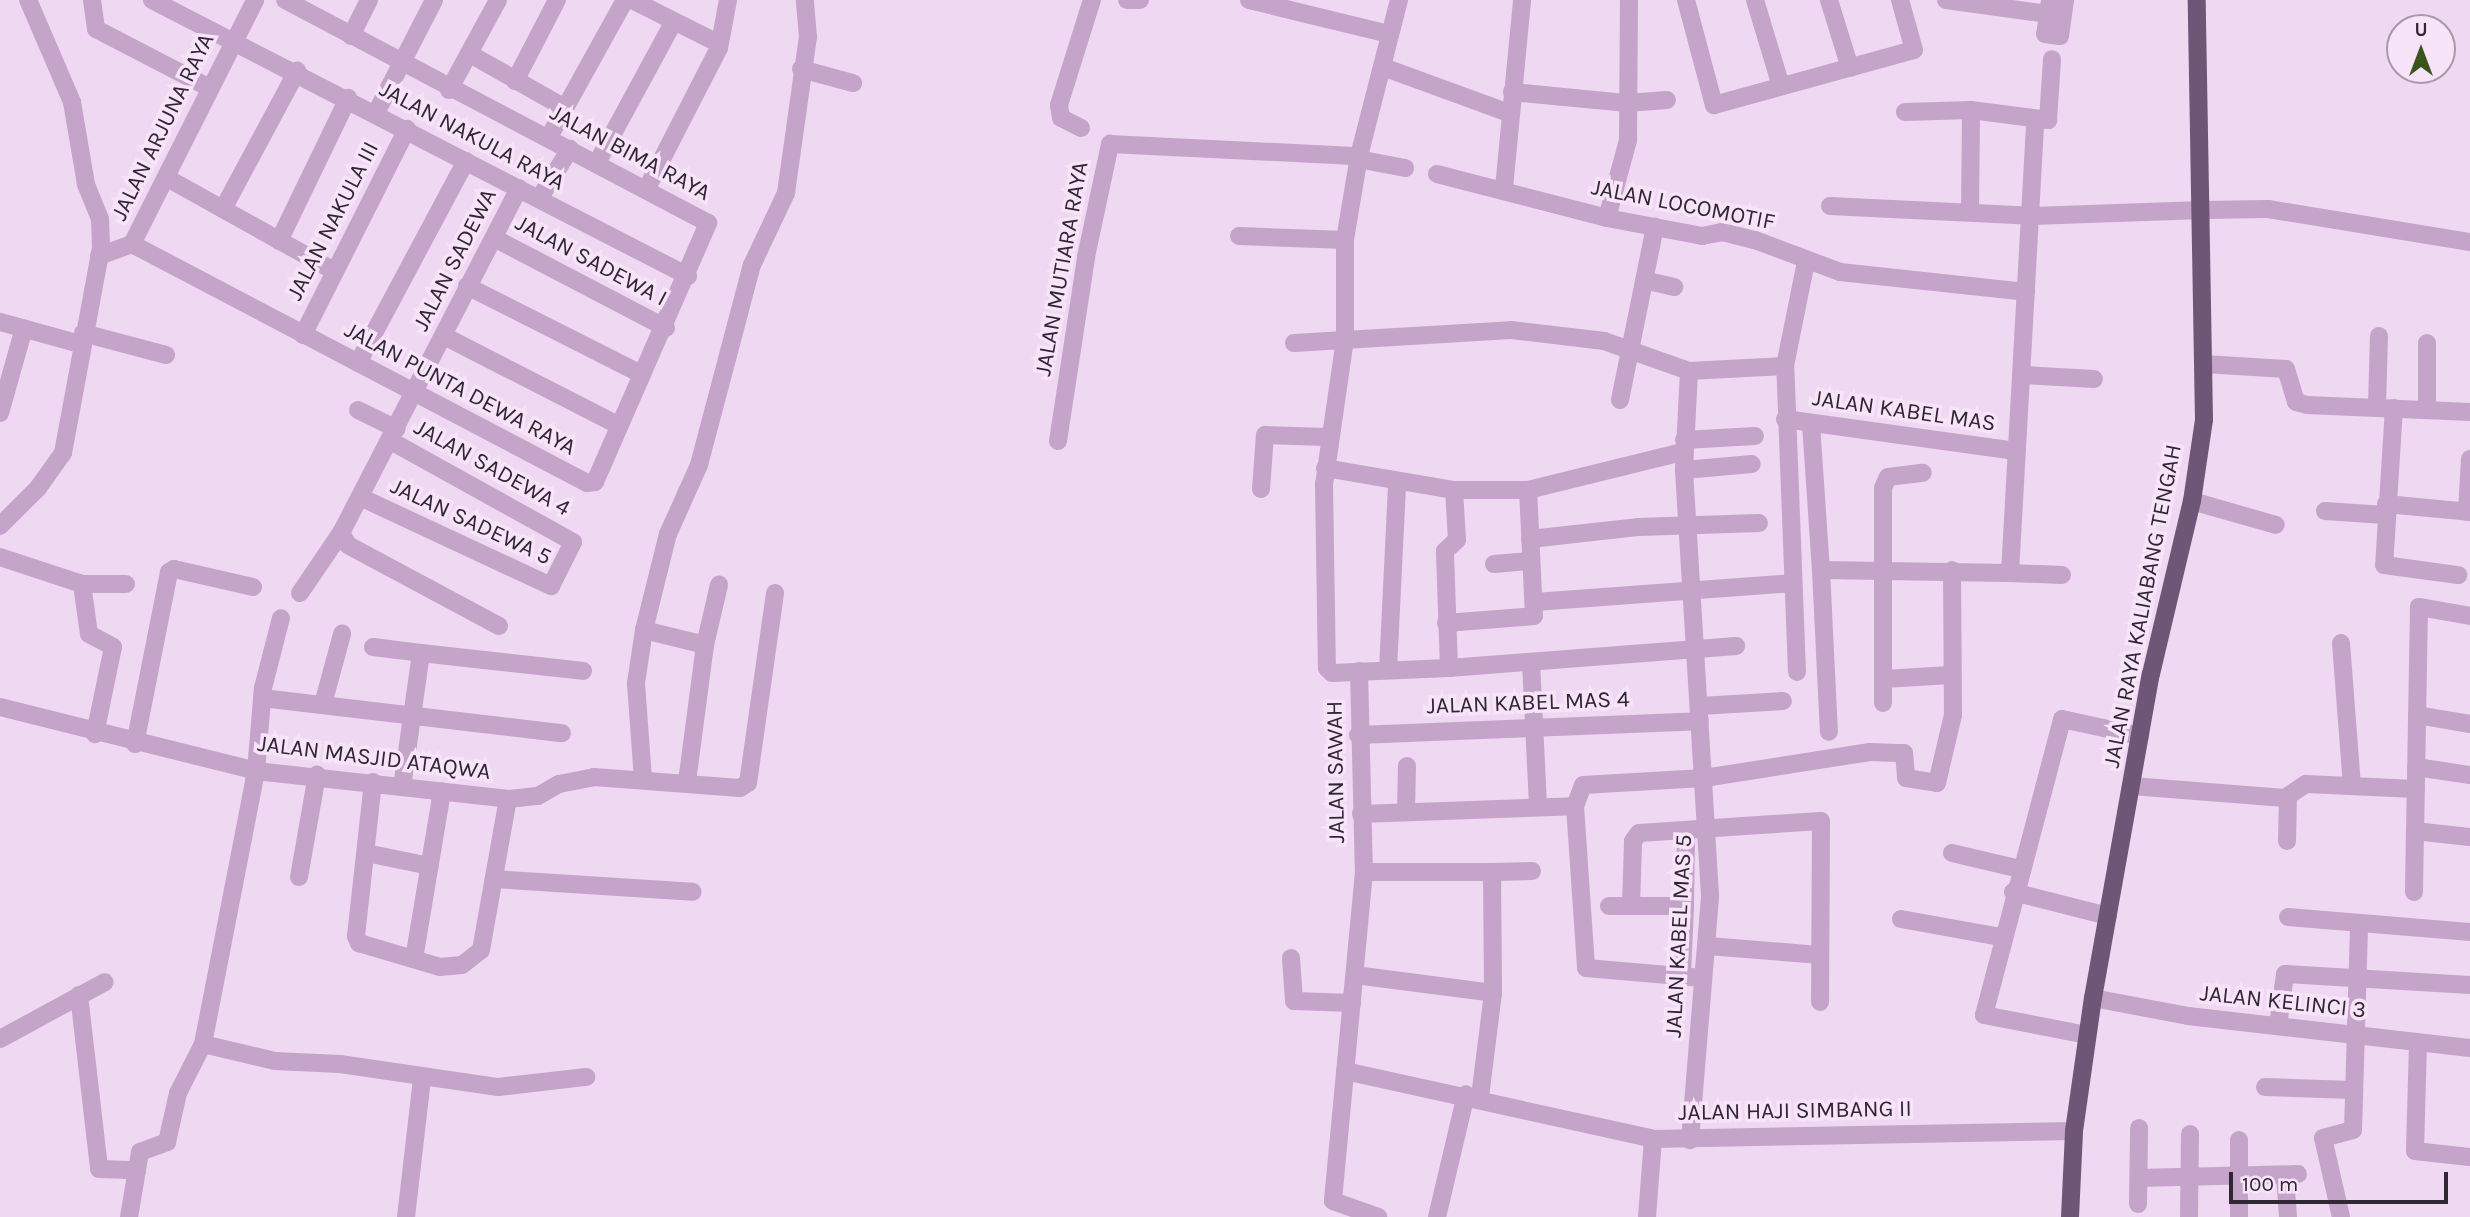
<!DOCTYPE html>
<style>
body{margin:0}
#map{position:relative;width:2470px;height:1217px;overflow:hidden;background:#efd8f1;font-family:Karla,sans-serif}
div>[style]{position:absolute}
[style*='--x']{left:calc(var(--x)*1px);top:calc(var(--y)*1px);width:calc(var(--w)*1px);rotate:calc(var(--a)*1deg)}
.minor>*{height:18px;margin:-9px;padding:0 9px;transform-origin:9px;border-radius:9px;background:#c4a4c8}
.tertiary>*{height:18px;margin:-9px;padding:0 9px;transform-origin:9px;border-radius:9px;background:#c4a4c8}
.primary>*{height:18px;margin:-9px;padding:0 9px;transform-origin:9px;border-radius:9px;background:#6e5776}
span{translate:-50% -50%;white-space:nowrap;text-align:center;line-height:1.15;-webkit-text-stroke:7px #f8e4f9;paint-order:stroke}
.street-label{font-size:23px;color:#302634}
.north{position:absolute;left:2386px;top:14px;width:70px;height:70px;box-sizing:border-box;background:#f8e4f9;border:2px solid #a898aa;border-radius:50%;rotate:0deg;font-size:19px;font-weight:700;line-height:28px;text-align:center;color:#302634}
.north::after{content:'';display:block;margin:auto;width:24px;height:32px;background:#3a551c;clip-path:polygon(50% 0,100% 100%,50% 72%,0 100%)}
.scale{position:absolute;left:2229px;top:1172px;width:219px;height:32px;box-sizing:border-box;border:4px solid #302634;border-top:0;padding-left:9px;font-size:21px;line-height:24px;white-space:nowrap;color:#302634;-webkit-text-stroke:5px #f8e4f9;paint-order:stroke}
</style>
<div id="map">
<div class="minor">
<i style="--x:92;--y:0;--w:29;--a:82"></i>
<i style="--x:96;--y:29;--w:126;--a:27.4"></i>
<i style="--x:152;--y:0;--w:603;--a:27.25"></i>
<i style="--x:632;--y:0;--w:96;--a:26.6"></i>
<i style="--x:1127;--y:0;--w:13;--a:0"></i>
<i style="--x:1249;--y:0;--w:144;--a:13.7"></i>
<i style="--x:1399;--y:0;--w:161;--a:104.4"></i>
<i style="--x:1359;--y:156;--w:85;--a:99.5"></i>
<i style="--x:1345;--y:240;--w:99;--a:90"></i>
<i style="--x:1345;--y:339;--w:147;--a:98.2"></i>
<i style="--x:1324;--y:484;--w:184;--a:89.1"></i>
<i style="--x:1327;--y:668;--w:7;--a:45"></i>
<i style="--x:1332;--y:673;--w:117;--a:-2.4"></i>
<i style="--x:1449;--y:668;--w:288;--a:-4.4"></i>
<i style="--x:1686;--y:0;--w:109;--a:75.1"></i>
<i style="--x:1714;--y:105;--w:207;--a:-15.4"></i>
<i style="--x:1914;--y:50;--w:52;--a:-105.6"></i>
<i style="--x:1755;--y:0;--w:90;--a:73.2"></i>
<i style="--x:1829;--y:0;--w:71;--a:72.8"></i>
<i style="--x:1946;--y:0;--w:103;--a:7.8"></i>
<i style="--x:2050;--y:0;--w:34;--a:98"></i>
<i style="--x:2045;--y:34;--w:15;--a:8"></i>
<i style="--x:2060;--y:36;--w:36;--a:-82"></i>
<i style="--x:351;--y:36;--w:40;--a:-63.4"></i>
<i style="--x:470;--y:54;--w:109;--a:29.6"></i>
<i style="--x:1383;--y:67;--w:134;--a:20.1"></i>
<i style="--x:801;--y:69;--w:54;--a:15.1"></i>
<i style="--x:515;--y:81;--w:91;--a:-62.6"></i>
<i style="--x:449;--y:90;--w:102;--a:-61.4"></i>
<i style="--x:1512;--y:92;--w:116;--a:5.5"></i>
<i style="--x:1627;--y:103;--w:40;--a:-4.3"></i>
<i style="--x:1905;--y:112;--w:66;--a:-1.7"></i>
<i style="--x:1971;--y:110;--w:78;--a:7.4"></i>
<i style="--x:2048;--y:120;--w:61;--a:-86.2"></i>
<i style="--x:376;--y:113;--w:127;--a:-62.8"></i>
<i style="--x:1081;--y:128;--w:22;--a:-153"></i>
<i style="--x:1061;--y:118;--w:13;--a:-99"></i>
<i style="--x:1059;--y:105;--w:110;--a:-72.6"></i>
<i style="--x:549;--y:137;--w:157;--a:-61"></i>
<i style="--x:1358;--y:159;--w:48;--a:10.8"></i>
<i style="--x:597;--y:163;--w:159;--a:-61.5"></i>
<i style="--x:1437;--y:174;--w:176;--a:14.5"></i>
<i style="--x:1607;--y:218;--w:97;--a:10.7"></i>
<i style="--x:1702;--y:236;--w:20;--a:-11"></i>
<i style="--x:1722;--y:232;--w:34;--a:14"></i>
<i style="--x:1755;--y:240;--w:91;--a:20.6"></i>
<i style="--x:1840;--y:272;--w:187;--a:6.1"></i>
<i style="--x:167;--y:178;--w:191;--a:29.1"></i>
<i style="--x:1504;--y:188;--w:189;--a:-84.5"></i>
<i style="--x:646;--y:190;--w:160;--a:-62.8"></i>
<i style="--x:719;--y:48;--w:49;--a:-79.4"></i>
<i style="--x:539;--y:199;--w:59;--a:-58.2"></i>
<i style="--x:1830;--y:206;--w:201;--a:2.8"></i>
<i style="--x:2031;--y:216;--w:172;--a:-2"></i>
<i style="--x:223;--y:209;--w:157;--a:-61.8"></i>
<i style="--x:1970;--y:210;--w:100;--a:-89.4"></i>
<i style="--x:1607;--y:218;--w:81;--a:-74.9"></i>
<i style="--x:1628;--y:140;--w:140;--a:-89.6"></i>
<i style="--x:1239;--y:236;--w:106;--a:2.2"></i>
<i style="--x:494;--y:238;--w:194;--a:27.6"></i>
<i style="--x:279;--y:241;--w:159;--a:-64.2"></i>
<i style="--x:132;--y:244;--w:514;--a:27.71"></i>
<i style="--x:587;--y:483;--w:8;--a:-7"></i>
<i style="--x:595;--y:482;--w:283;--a:-66.4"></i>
<i style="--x:708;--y:223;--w:478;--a:-152.2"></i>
<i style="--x:99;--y:256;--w:35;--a:-20"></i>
<i style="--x:132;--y:244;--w:273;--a:-63.2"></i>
<i style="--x:1648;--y:281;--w:27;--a:13"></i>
<i style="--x:467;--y:286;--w:195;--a:26.8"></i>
<i style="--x:0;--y:322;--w:83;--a:15.4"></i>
<i style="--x:83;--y:333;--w:86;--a:14.8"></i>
<i style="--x:303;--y:335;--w:231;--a:-63.2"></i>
<i style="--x:444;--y:336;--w:193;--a:27.1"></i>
<i style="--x:1294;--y:343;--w:217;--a:-3.4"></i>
<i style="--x:1511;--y:330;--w:94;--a:6.7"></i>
<i style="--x:1604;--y:341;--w:90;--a:19.4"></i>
<i style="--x:1689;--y:371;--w:96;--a:-3"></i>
<i style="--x:2427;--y:343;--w:67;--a:90"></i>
<i style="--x:358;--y:363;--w:229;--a:-61.9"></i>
<i style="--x:2204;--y:364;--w:82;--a:3.5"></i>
<i style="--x:2286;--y:369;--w:34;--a:73"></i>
<i style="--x:2296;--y:402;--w:11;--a:15"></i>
<i style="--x:2307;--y:405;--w:163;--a:2.5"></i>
<i style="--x:1689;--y:371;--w:99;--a:92.9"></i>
<i style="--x:1684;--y:470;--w:428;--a:86.5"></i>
<i style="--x:1710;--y:897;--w:244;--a:94.7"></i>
<i style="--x:2024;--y:375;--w:70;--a:3.3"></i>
<i style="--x:1620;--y:400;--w:177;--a:-78.6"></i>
<i style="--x:2377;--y:406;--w:70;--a:-88.4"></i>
<i style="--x:2394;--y:408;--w:157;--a:93.6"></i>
<i style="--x:2384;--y:565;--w:75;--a:7.7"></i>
<i style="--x:358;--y:410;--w:43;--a:26"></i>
<i style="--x:0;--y:413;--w:88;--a:-74.2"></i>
<i style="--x:1785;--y:419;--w:233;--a:7.9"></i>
<i style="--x:1811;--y:424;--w:146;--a:86.1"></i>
<i style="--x:1821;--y:570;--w:189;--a:0.9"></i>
<i style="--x:2010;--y:573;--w:455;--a:-86.8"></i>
<i style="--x:1684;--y:440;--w:71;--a:-3.2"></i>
<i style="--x:1058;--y:441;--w:186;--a:-81.3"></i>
<i style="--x:1086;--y:257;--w:116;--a:-78"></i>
<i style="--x:1110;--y:144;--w:249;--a:2.8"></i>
<i style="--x:1325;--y:468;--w:131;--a:9.7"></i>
<i style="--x:1454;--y:490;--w:74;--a:0"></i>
<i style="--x:1528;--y:490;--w:160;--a:-13.8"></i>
<i style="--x:1684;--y:470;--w:68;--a:-5"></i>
<i style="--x:1261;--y:489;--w:54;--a:-85.8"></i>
<i style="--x:1265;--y:435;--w:62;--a:1.8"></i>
<i style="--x:360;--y:497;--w:211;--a:25"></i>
<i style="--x:551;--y:586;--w:49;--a:-63.4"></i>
<i style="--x:573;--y:542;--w:208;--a:-151"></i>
<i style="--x:2192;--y:501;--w:87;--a:15.9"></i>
<i style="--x:2386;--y:504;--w:84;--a:5.4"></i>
<i style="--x:2325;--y:511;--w:60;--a:3.8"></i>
<i style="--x:2467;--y:512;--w:53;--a:-86.8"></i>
<i style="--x:1530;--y:539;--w:110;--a:-6.3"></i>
<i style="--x:1639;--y:527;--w:120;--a:-1.9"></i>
<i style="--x:0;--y:557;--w:86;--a:18.2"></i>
<i style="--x:82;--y:584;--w:50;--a:82"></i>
<i style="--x:89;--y:634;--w:27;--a:28"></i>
<i style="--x:113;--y:647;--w:89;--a:101.7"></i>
<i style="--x:1494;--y:564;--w:36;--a:-5"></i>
<i style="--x:1821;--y:570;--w:162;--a:87.2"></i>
<i style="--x:2010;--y:573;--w:52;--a:2.2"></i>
<i style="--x:82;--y:584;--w:44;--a:0"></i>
<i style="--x:300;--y:593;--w:73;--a:-55.7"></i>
<i style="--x:1535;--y:602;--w:257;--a:-4.2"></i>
<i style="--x:2470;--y:616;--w:52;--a:-170"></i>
<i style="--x:2419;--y:607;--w:224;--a:91"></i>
<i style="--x:2415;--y:831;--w:55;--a:6.2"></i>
<i style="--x:1446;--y:623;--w:88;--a:-4.5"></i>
<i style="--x:1534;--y:616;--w:126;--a:-92.7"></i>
<i style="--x:499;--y:626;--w:171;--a:-151.8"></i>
<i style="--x:348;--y:545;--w:14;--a:-120"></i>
<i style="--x:341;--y:533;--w:388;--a:-62.7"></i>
<i style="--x:644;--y:630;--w:63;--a:13.8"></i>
<i style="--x:2341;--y:643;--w:142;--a:85.6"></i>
<i style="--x:373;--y:647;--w:48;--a:7.1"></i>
<i style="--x:1531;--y:662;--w:145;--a:87.2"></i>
<i style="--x:1449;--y:668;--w:117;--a:-92"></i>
<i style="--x:1445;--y:551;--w:16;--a:-43"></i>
<i style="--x:1457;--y:540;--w:50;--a:-93.4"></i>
<i style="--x:1388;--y:670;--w:187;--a:-87.2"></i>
<i style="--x:1359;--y:671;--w:201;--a:88.6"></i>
<i style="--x:1364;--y:872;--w:330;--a:95.4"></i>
<i style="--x:1333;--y:1201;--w:48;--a:19.6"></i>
<i style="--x:1797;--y:672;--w:306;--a:-92.2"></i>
<i style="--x:1785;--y:366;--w:106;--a:-78.6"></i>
<i style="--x:1883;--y:679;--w:68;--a:-3.4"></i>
<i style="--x:262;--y:698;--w:302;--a:6.7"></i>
<i style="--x:1883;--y:703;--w:215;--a:-90"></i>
<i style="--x:1883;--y:488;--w:12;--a:-66"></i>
<i style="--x:1888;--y:477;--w:35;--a:-7"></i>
<i style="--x:323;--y:704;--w:73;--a:-74.8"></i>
<i style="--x:1700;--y:706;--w:83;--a:-3.4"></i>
<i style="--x:0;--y:707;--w:264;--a:14"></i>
<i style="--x:256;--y:771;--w:254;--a:6.3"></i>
<i style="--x:508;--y:799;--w:30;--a:-6"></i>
<i style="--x:538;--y:796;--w:24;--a:-30"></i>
<i style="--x:559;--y:784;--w:36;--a:-11"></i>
<i style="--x:594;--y:777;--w:146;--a:4.3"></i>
<i style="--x:740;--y:788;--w:9;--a:-32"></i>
<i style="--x:748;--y:783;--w:192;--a:-81.9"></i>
<i style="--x:2417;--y:715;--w:54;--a:9.6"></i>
<i style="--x:1358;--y:735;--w:342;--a:-2.3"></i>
<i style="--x:135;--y:744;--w:175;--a:-78.8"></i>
<i style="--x:169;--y:572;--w:6;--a:-31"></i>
<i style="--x:174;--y:569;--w:81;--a:12.8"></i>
<i style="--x:2416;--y:767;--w:55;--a:8.4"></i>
<i style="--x:643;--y:779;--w:96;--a:-94.2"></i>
<i style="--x:636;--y:683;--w:54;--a:-81.4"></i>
<i style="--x:644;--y:630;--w:99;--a:-76"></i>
<i style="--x:668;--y:534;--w:76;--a:-65.8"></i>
<i style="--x:699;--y:465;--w:207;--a:-75.2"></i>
<i style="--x:752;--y:265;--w:80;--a:-64.7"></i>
<i style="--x:786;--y:193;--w:158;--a:-82"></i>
<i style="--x:808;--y:37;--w:37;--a:-95"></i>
<i style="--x:373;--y:782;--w:155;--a:96.3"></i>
<i style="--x:356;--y:936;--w:8;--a:67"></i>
<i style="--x:359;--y:943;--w:84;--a:16.5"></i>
<i style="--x:440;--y:967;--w:22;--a:-5"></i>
<i style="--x:462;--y:965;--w:24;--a:-38"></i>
<i style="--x:481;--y:950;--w:153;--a:-79.9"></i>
<i style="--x:687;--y:782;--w:138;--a:-82.5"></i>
<i style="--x:705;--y:645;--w:62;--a:-76.9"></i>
<i style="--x:2132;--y:786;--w:153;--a:4.5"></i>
<i style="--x:2285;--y:798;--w:25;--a:-34"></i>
<i style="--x:2306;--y:784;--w:110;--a:2.6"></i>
<i style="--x:402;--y:787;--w:135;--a:-81.9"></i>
<i style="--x:421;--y:653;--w:163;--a:6.3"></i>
<i style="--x:1575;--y:806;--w:162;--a:86.1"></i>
<i style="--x:1586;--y:968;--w:117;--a:4.9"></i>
<i style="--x:1406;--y:812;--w:46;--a:-88.8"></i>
<i style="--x:1361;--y:814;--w:214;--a:-2.1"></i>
<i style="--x:1575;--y:806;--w:22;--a:-69"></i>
<i style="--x:1583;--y:785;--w:121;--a:-3.3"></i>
<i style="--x:1704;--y:778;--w:168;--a:-8.9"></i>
<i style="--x:1870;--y:752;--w:34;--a:2"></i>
<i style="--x:1904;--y:753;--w:25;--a:85"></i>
<i style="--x:1906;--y:778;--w:31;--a:9"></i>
<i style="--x:1937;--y:783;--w:70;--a:-76.8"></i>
<i style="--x:1953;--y:715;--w:145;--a:-90.4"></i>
<i style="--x:2287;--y:841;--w:44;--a:-88.7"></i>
<i style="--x:366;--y:853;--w:65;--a:11.5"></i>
<i style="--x:1952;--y:853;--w:70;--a:13.2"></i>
<i style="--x:1364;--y:872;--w:128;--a:0"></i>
<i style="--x:1492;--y:872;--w:121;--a:89.5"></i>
<i style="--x:1493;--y:993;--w:105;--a:97.1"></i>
<i style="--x:1492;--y:872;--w:40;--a:-1.4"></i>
<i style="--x:299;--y:877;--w:104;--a:-80"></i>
<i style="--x:494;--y:879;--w:199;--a:3.7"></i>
<i style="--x:2013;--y:892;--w:98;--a:14.2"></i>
<i style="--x:2414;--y:892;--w:61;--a:-89.1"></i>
<i style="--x:1609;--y:906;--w:76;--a:0"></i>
<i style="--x:1685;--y:906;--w:69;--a:92.5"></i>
<i style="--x:1631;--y:906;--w:65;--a:-88.2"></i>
<i style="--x:1633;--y:841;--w:10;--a:-53"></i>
<i style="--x:1639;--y:833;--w:182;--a:-3.8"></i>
<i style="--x:1821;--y:821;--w:181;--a:90.3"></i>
<i style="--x:1685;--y:906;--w:73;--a:-89.2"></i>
<i style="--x:2288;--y:917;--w:183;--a:4.7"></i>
<i style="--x:1901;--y:919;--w:102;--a:10.2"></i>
<i style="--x:1708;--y:946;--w:111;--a:4.6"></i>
<i style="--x:1291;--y:958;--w:43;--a:86"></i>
<i style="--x:1294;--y:1001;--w:58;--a:2"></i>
<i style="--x:414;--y:959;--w:170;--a:-80.5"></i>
<i style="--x:1355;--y:975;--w:139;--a:7.4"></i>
<i style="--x:79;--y:995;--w:175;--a:83.4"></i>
<i style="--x:99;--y:1169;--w:38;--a:2"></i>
<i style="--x:2093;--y:998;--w:97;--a:10.7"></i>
<i style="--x:2188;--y:1016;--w:284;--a:6.5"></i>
<i style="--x:2278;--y:1026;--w:52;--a:-82.3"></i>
<i style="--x:2285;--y:974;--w:185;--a:3.4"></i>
<i style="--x:2087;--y:1035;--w:105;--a:-169"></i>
<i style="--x:1984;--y:1015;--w:306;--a:-75.2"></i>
<i style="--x:2062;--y:719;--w:80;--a:12.3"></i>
<i style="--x:0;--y:1039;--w:119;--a:-28.5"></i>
<i style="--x:2418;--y:1043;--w:108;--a:91.6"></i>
<i style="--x:2415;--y:1151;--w:55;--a:6.2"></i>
<i style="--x:203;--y:1044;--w:74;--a:13.3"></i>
<i style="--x:275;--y:1061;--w:65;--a:2.6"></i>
<i style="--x:340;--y:1064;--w:160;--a:8.3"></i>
<i style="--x:498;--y:1087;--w:89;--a:-6.5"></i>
<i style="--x:1345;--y:1071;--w:315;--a:12.4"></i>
<i style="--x:1653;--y:1139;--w:421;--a:-1.1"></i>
<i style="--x:2265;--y:1087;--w:87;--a:2"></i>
<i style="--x:2285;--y:1176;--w:41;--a:85.8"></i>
<i style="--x:2139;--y:1178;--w:159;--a:-1.4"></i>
<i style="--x:2138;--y:1204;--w:76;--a:-89.2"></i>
<i style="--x:129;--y:1217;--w:66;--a:-80.4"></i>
<i style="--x:140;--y:1152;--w:29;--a:-20"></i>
<i style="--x:167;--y:1142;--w:50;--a:-77.3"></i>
<i style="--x:178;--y:1093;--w:55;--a:-63"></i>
<i style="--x:203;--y:1044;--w:278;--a:-79"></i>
<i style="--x:256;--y:771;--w:83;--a:-85.2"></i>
<i style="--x:263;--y:688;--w:72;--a:-75.6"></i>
<i style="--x:406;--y:1217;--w:140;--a:-83.4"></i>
<i style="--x:1437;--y:1217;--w:126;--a:-76.7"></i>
<i style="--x:1647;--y:1217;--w:78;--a:-85.6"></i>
<i style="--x:2189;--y:1217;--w:83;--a:-89.3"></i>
<i style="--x:2239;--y:1217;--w:77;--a:-90"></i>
<i style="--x:2341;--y:1217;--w:81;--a:-102.8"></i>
<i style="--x:2323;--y:1138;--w:31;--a:-15"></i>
<i style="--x:2353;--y:1130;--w:205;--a:-88.3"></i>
</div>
<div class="tertiary">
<i style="--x:2203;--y:210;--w:65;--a:-0.9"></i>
<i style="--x:2268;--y:209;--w:205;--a:9.3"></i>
<i style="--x:0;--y:526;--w:54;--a:-45"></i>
<i style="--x:38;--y:488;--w:43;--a:-54.5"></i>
<i style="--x:63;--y:453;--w:209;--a:-79.5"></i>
<i style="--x:101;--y:247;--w:28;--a:-92"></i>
<i style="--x:100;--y:219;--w:38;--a:-112"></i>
<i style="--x:86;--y:184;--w:83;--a:-99.7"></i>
<i style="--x:72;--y:102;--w:111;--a:-113.3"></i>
</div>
<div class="primary">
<i style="--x:2070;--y:1217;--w:86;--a:-87.3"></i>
<i style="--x:2074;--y:1131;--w:134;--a:-81.9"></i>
<i style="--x:2093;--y:998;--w:329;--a:-79.9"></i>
<i style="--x:2151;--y:674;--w:178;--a:-76.7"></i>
<i style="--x:2192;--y:501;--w:82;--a:-81.6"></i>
<i style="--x:2204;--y:420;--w:420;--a:-91"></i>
</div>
<div class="street-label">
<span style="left:163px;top:127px;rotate:-64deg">JALAN ARJUNA RAYA</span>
<span style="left:472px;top:136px;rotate:28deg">JALAN NAKULA RAYA</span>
<span style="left:630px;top:153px;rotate:28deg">JALAN BIMA RAYA</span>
<span style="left:1683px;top:205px;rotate:11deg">JALAN LOCOMOTIF</span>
<span style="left:333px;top:221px;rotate:-63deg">JALAN NAKULA III</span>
<span style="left:455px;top:260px;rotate:-63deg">JALAN SADEWA</span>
<span style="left:591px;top:261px;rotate:28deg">JALAN SADEWA I</span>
<span style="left:1062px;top:269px;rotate:-80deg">JALAN MUTIARA RAYA</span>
<span style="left:460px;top:389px;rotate:28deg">JALAN PUNTA DEWA RAYA</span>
<span style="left:1904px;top:411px;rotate:8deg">JALAN KABEL MAS</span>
<span style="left:492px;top:468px;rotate:29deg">JALAN SADEWA 4</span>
<span style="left:471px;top:522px;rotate:25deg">JALAN SADEWA 5</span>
<span style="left:2143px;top:606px;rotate:-79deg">JALAN RAYA KALIABANG TENGAH</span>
<span style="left:1528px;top:703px;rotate:-2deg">JALAN KABEL MAS 4</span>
<span style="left:374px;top:758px;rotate:7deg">JALAN MASJID ATAQWA</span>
<span style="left:1336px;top:772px;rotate:-91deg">JALAN SAWAH</span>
<span style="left:1679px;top:936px;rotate:-87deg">JALAN KABEL MAS 5</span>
<span style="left:2283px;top:1002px;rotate:6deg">JALAN KELINCI 3</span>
<span style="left:1795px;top:1111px;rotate:-1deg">JALAN HAJI SIMBANG II</span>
</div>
<div class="north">U</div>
<div class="scale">100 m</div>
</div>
